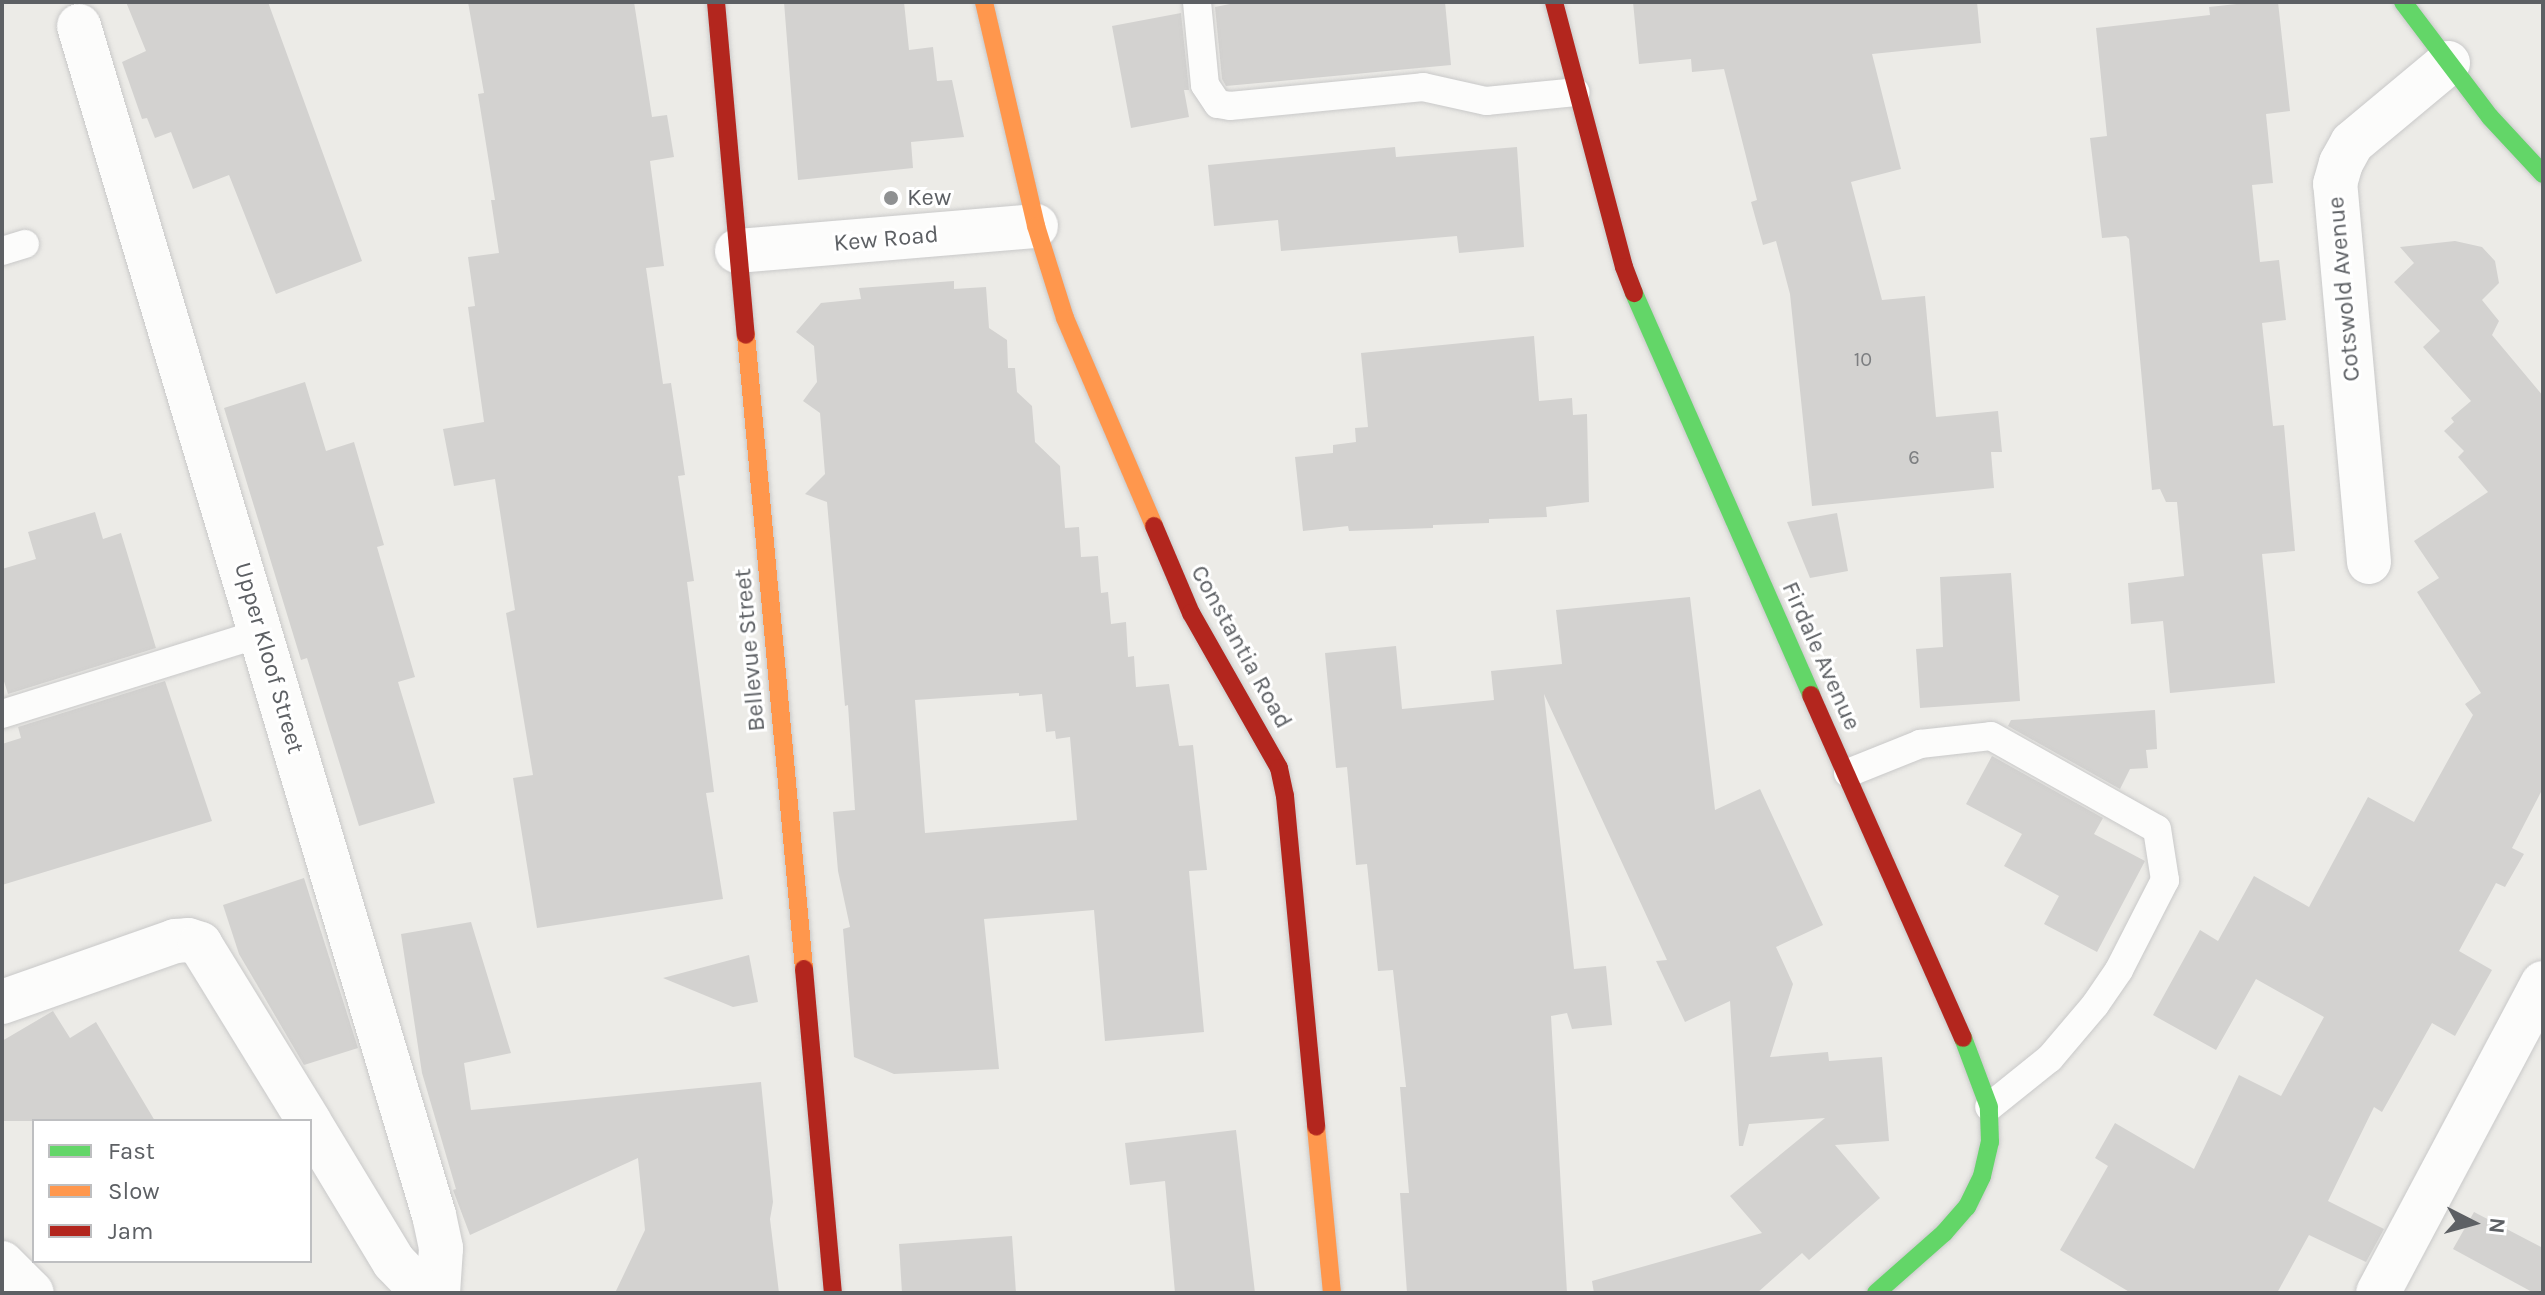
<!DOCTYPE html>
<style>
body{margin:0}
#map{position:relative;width:2545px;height:1295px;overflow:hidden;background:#ecebe7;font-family:Karla,sans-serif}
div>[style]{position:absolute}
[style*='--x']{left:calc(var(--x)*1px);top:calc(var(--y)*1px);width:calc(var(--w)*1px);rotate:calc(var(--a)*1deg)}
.building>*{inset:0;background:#d3d2d0}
.roads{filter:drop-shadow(0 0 2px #c9c9c9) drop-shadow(0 0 2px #c9c9c9)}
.lane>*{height:28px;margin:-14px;padding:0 14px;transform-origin:14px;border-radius:14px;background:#fcfcfb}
.street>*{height:44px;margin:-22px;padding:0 22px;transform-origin:22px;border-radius:22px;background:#fcfcfb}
.fast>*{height:18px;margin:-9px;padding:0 9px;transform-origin:9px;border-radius:9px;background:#63d668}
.slow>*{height:18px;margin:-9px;padding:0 9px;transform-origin:9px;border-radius:9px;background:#ff974d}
.jam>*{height:18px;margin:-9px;padding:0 9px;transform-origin:9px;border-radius:9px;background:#b3261e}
.dots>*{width:22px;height:22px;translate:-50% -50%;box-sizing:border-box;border:4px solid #fff;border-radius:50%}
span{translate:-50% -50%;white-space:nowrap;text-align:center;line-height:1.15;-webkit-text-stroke:6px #fff;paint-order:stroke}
.number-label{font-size:20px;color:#7c7e80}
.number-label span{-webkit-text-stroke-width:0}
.poi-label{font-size:24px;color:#5d6064}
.left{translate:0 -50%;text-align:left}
.street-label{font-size:24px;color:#5d6064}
.frame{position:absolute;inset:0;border:4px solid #5d6064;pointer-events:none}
.legend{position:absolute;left:32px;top:1119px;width:280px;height:144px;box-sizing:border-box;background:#fff;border:2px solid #bebfc1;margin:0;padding:10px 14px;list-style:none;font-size:24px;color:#5d6064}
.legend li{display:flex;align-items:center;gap:16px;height:40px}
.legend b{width:40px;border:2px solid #bebfc1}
.north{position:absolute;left:2433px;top:1183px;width:80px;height:80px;-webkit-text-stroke:6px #fff;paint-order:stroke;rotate:96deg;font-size:22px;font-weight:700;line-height:32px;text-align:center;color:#5d6064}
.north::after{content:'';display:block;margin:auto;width:28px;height:36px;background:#5d6064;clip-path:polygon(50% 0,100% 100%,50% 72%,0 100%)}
</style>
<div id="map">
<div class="building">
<i style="clip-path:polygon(126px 2px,268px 2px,362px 261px,276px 294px,229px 175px,193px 189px,171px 132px,155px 138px,147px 118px,142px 119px,122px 62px,146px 51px)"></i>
<i style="clip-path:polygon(468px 2px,634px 2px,652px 117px,667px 115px,674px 157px,650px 161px,664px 266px,646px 268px,663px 384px,671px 383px,685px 475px,678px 476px,694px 581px,687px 582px,714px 792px,706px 793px,723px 899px,537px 928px,513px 778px,533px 775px,506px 613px,515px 610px,495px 479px,454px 486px,443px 429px,484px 422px,468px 307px,475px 306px,468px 257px,499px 253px,491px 200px,495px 200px,478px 94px,484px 93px)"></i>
<i style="clip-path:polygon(784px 2px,904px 2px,909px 50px,933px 47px,937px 81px,952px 80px,964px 137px,911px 142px,913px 168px,798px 180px)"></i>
<i style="clip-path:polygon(1240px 2px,1445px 2px,1451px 65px,1226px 86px,1222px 79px,1215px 7px)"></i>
<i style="clip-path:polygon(1633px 2px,1977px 2px,1981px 43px,1872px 54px,1901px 169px,1851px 182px,1882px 300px,1925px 296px,1936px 417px,1998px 411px,2002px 452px,1991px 452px,1994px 488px,1812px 506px,1790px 294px,1776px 241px,1763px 245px,1751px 202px,1757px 200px,1724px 69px,1692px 72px,1691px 59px,1639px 64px)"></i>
<i style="clip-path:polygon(2255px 2px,2278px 2px,2290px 111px,2266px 114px,2273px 183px,2252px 185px,2260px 262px,2279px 260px,2286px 320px,2262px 323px,2273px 426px,2284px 425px,2295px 551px,2262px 554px,2275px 683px,2170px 693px,2163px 621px,2131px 624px,2128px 583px,2184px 576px,2177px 502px,2166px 502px,2160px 489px,2152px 490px,2129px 239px,2126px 236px,2102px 238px,2090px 138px,2107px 136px,2096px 28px,2210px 15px,2209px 7px)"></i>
<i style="clip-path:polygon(1181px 13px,1189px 90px,1184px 90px,1189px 117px,1131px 128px,1112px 26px)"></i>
<i style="clip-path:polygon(1395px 147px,1396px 157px,1517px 147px,1524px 247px,1459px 253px,1457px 236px,1281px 251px,1278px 220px,1214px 226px,1208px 165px)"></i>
<i style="clip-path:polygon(2455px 241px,2482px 247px,2495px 261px,2499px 283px,2482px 300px,2499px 321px,2492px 335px,2543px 396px,2543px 788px,2512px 848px,2524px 854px,2505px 887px,2496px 883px,2459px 951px,2492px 970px,2455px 1036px,2432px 1023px,2382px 1112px,2374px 1107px,2328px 1201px,2384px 1229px,2366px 1262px,2309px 1235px,2277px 1293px,2131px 1293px,2060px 1250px,2108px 1166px,2095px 1158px,2115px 1123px,2194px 1169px,2239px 1075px,2281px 1096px,2324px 1017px,2256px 979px,2216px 1050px,2153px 1015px,2200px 930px,2218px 941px,2254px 876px,2309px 907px,2368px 797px,2414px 822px,2473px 715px,2465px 704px,2481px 693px,2417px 592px,2439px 578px,2414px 541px,2488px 492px,2458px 457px,2464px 451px,2444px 431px,2454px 422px,2451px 418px,2471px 401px,2423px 347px,2440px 331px,2394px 282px,2414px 263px,2400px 247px)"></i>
<i style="clip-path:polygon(evenodd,954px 281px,954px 289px,986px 287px,989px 328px,1007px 340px,1008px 368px,1015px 368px,1017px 392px,1032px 406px,1035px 442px,1060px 466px,1065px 528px,1079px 527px,1081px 557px,1098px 556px,1101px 593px,1108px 592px,1111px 624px,1126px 622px,1128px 657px,1134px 656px,1136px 687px,1169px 684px,1179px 746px,1193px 745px,1207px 870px,1189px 871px,1204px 1032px,1105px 1041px,1094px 910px,984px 919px,999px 1069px,894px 1074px,854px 1057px,843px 929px,850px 927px,838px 871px,833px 812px,855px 810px,848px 705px,845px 706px,827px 502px,805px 494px,825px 474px,820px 413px,803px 401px,817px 382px,814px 346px,796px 332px,821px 303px,861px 299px,859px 288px,954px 281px,1019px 693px,1019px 696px,1042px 694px,1046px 732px,1055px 731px,1056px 739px,1070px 737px,1077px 820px,925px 833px,915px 700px,1019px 693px)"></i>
<i style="clip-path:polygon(1534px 336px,1539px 401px,1572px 398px,1573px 415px,1587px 414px,1589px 502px,1546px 507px,1547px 517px,1489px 519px,1489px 523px,1433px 525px,1433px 528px,1349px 531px,1348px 526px,1303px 531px,1295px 457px,1333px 453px,1333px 445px,1356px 442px,1355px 428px,1368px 427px,1361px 353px)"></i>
<i style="clip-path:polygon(305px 382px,326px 451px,354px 442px,384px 545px,377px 547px,415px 677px,398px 682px,435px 803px,359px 826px,307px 658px,301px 660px,224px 408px)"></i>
<i style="clip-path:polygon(95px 512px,103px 539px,121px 533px,156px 648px,8px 694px,2px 675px,2px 569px,36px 559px,28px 532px)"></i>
<i style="clip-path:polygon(1837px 513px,1848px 571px,1810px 578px,1787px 522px)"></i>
<i style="clip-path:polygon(2011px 573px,2020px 701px,1920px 708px,1916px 649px,1943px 647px,1940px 577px)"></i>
<i style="clip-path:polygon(1690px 597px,1715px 810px,1760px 789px,1823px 925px,1776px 947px,1793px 984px,1770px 1057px,1828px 1052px,1829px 1061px,1882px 1057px,1889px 1141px,1835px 1145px,1880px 1198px,1809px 1260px,1802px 1253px,1757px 1293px,1594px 1293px,1592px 1281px,1762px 1233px,1730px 1196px,1825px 1118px,1749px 1124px,1743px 1146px,1739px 1146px,1730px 1001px,1685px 1022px,1656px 961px,1667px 960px,1544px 694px,1574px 969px,1606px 966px,1612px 1025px,1572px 1029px,1567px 1013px,1551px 1016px,1567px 1293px,1407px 1293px,1400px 1193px,1409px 1193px,1400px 1087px,1406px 1087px,1393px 970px,1378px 971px,1367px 864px,1356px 865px,1347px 767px,1336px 768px,1325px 653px,1396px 646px,1402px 709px,1494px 700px,1491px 671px,1562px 664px,1556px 610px)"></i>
<i style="clip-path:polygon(165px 681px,212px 821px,2px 885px,2px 744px,21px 738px,18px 727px)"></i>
<i style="clip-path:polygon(2155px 710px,2157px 749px,2146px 750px,2148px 768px,2130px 769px,2120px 789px,2008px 726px,2011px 720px)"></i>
<i style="clip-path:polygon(1992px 756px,2103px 818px,2094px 834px,2145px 861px,2097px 952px,2044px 924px,2059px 896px,2004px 866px,2022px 834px,1966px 804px)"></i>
<i style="clip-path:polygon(304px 878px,358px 1048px,304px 1065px,239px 954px,223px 905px)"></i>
<i style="clip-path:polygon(471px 922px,511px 1053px,464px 1063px,471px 1110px,761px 1082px,773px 1202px,770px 1219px,779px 1293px,615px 1293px,645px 1230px,638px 1158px,470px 1235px,453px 1190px,456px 1189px,422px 1073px,401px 934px)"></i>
<i style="clip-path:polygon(749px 955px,758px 1002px,733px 1007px,663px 978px)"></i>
<i style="clip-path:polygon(53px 1011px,70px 1038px,96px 1022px,155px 1121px,2px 1121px,2px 1041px)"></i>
<i style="clip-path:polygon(1236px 1130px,1255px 1293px,1175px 1293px,1165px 1181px,1130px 1185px,1125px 1143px)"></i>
<i style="clip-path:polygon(2474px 1212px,2543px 1248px,2543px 1293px,2534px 1293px,2453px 1249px)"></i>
<i style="clip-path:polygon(1012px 1236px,1016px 1293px,902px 1293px,899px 1244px)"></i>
</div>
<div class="roads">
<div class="lane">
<i style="--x:1197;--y:2;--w:83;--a:84.5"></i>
<i style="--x:1205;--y:85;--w:23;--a:56"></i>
<i style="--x:1218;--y:104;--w:12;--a:9"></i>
<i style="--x:1230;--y:106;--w:194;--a:-5.6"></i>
<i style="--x:1423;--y:87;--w:65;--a:12.5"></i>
<i style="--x:1486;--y:101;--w:90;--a:-5.7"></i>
<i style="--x:2;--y:251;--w:24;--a:-17"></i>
<i style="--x:2;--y:714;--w:272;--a:-17.3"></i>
<i style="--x:1848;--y:773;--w:78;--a:-21.9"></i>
<i style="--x:1920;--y:744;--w:71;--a:-6.4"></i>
<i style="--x:1991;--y:736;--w:190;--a:29.3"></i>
<i style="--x:2157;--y:829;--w:52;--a:81.1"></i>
<i style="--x:2165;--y:880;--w:101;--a:117.1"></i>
<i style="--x:2119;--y:970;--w:42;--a:124.4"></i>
<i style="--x:2095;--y:1005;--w:70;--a:130.3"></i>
<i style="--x:2050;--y:1058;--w:78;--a:141.2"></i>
</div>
<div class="street">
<i style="--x:79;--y:26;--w:1241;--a:73.38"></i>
<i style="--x:434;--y:1215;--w:34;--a:78"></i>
<i style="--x:441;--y:1248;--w:45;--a:93.8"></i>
<i style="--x:737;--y:251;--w:300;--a:-4.8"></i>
<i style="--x:2369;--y:562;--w:380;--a:-95.1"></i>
<i style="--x:2335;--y:184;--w:22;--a:-74"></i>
<i style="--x:2341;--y:163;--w:23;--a:-61"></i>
<i style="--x:2352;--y:143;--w:125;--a:-39.8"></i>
<i style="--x:2;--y:1002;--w:183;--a:-19.4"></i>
<i style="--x:175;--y:941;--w:13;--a:-4"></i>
<i style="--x:188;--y:940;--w:13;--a:18"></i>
<i style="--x:200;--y:944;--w:208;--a:58.4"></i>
<i style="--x:310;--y:1123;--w:162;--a:58.9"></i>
<i style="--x:394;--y:1262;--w:36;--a:46"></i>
<i style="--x:419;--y:1288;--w:12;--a:24"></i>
<i style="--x:2;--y:1263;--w:42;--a:45"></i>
<i style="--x:2378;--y:1293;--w:351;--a:-62"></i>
</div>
<div class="fast">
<i style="--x:2403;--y:2;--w:144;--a:52.9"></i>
<i style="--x:2490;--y:117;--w:78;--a:47.1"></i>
<i style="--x:1634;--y:293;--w:439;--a:66.2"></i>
<i style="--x:1876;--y:1293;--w:91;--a:-41.4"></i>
<i style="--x:1944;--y:1233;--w:35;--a:-49"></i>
<i style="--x:1967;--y:1207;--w:34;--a:-64"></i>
<i style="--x:1982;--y:1176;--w:35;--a:-77"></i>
<i style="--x:1990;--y:1142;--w:35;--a:-92"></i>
<i style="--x:1989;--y:1107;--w:74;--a:-110.6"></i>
</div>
<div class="slow">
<i style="--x:984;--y:2;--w:230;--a:76.9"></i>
<i style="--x:1036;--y:226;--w:96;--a:72.5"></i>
<i style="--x:1065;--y:318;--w:226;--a:66.8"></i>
<i style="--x:746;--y:335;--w:637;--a:84.77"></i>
<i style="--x:1316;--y:1127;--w:167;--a:84.5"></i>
</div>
<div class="jam">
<i style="--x:716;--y:2;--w:334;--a:84.9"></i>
<i style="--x:1554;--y:2;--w:274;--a:75.2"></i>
<i style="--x:1624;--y:267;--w:28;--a:69"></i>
<i style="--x:1154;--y:526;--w:95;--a:67"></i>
<i style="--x:1191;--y:613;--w:178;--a:60.4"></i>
<i style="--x:1279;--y:768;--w:29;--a:78"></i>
<i style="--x:1285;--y:796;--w:332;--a:84.6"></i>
<i style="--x:1811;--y:695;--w:375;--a:66.1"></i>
<i style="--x:804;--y:969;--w:325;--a:84.9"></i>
</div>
</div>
<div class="dots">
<i style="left:891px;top:198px;background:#8f9192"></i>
</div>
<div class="number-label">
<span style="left:1863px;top:359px">10</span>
<span style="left:1914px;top:457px">6</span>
</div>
<div class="poi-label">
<span class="left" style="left:907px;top:198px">Kew</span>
</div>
<div class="street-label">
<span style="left:886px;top:239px;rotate:-5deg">Kew Road</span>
<span style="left:2344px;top:289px;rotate:-95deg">Cotswold Avenue</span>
<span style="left:1241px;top:647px;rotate:61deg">Constantia Road</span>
<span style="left:750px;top:650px;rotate:-95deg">Bellevue Street</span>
<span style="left:1821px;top:656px;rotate:66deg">Firdale Avenue</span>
<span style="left:269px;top:658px;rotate:74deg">Upper Kloof Street</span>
</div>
<div class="frame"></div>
<ul class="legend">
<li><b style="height:10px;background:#63d668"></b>Fast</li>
<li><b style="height:10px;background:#ff974d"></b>Slow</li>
<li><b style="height:10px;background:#b3261e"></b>Jam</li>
</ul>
<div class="north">N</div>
</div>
